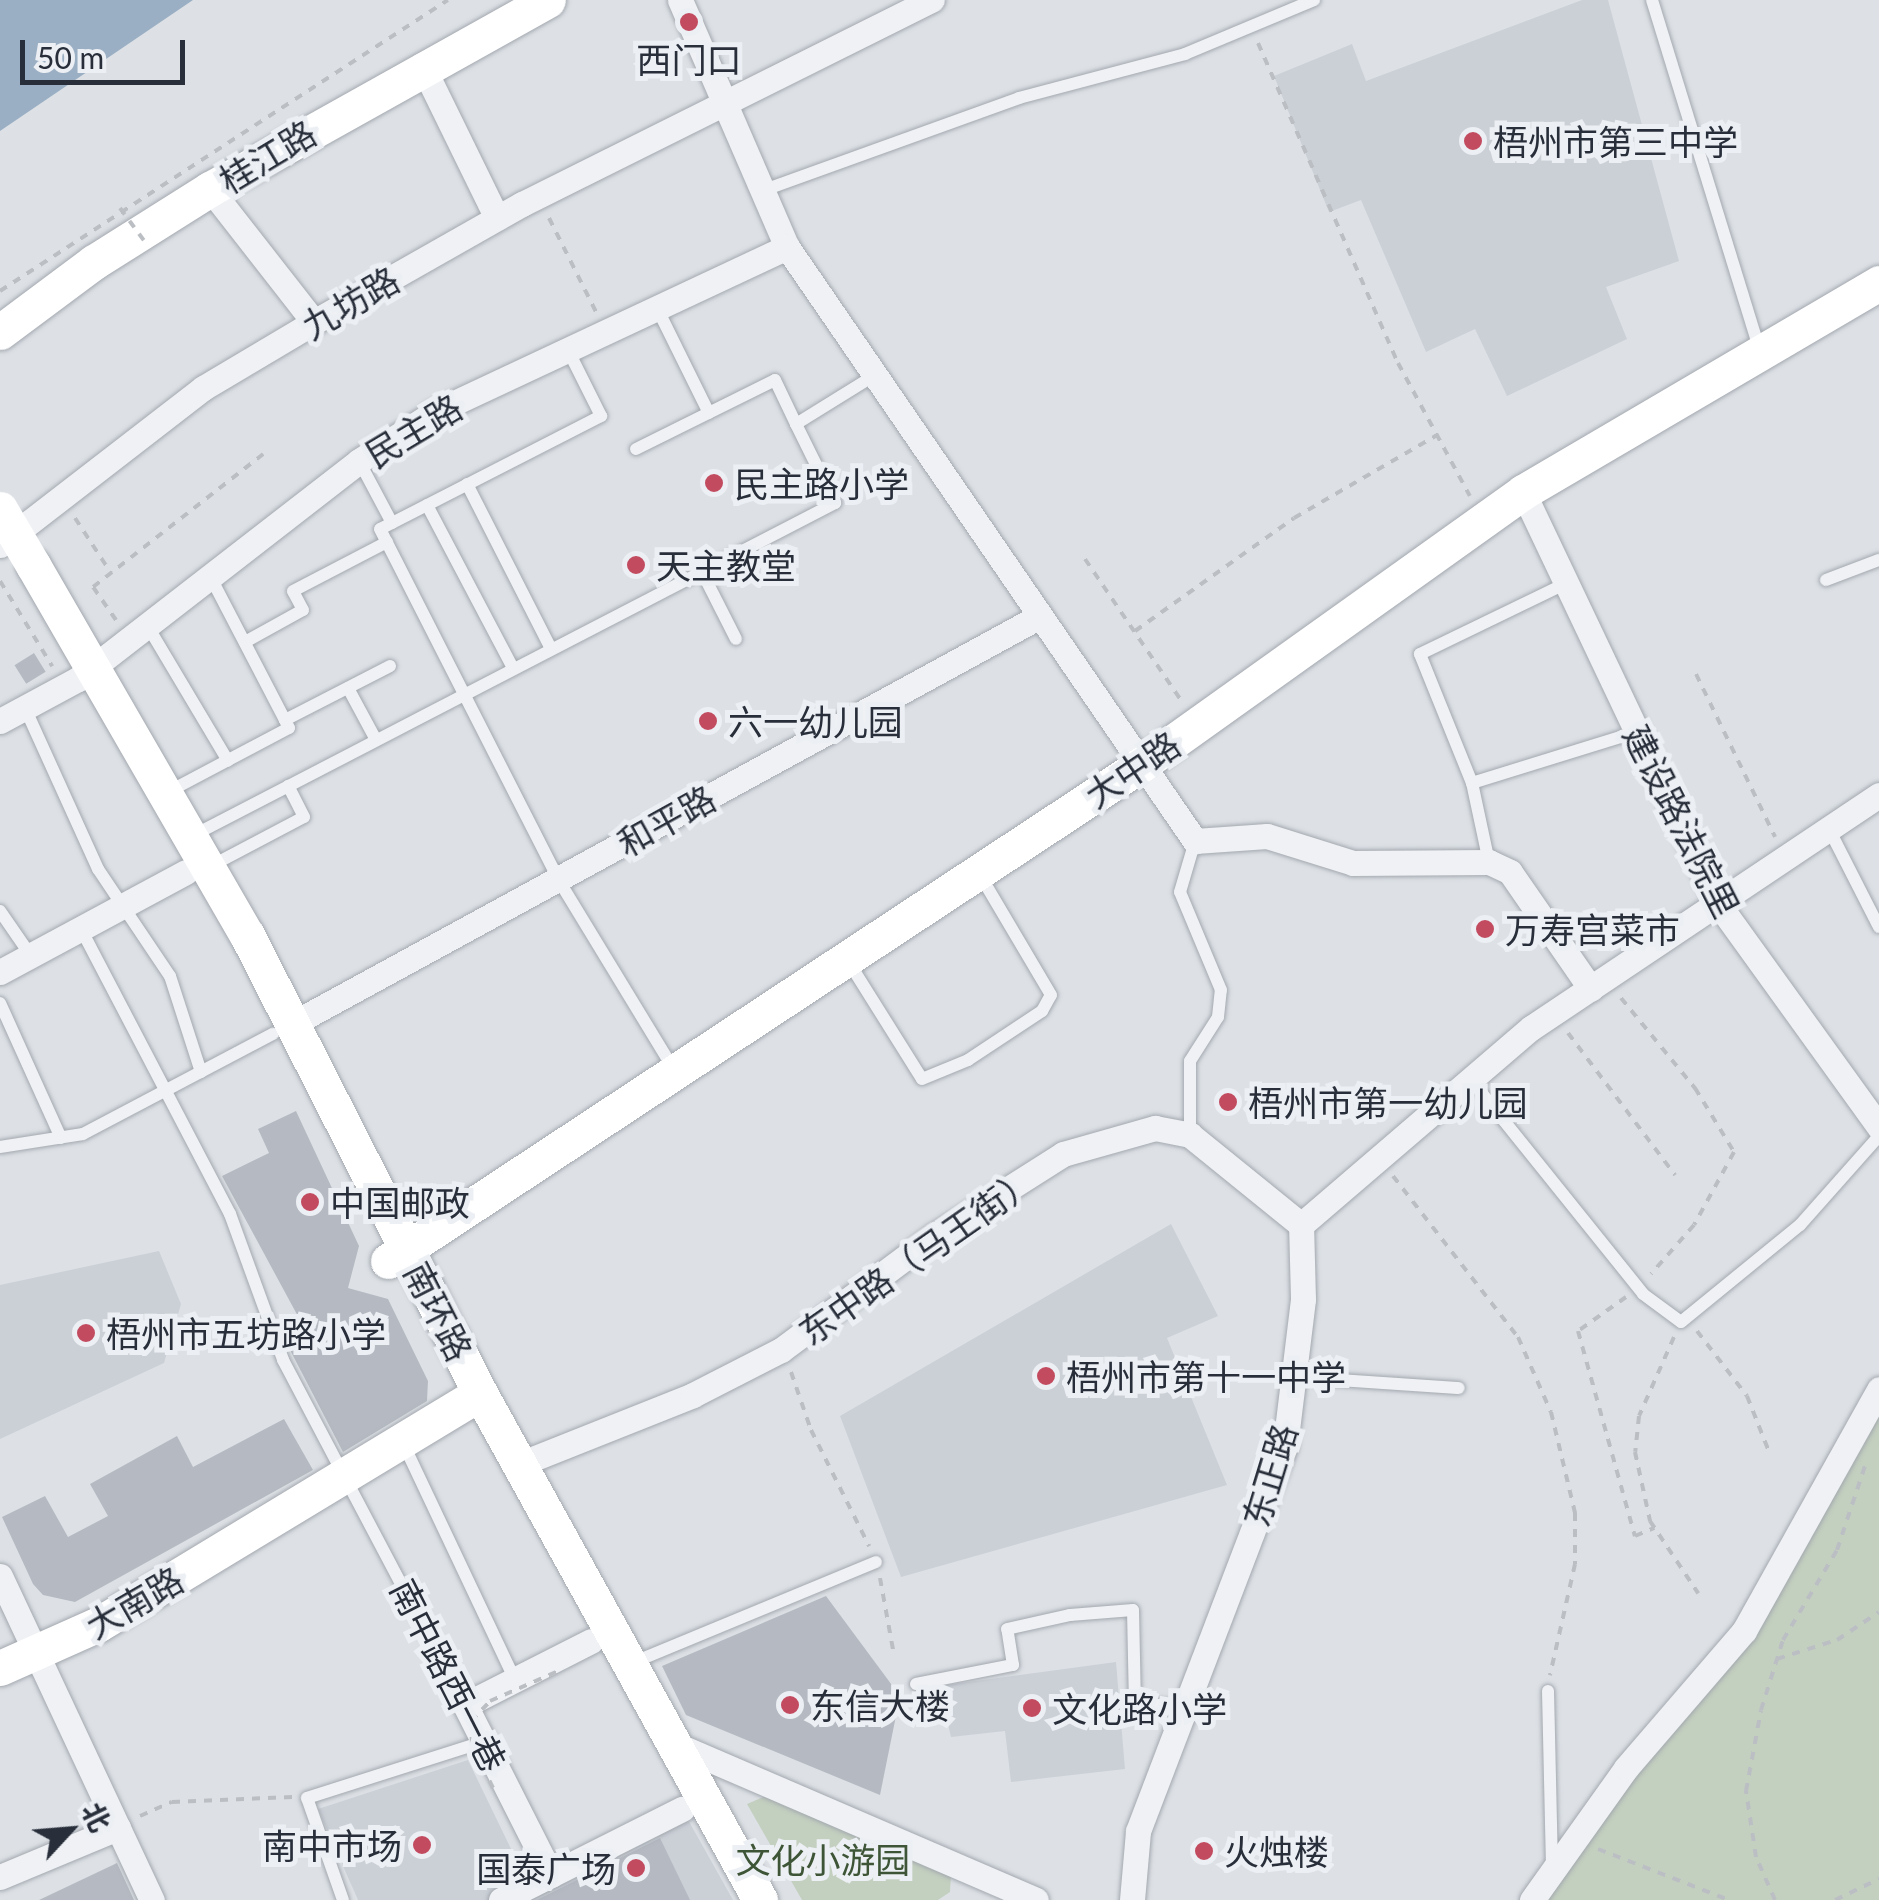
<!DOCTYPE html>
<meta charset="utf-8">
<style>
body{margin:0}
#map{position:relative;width:1879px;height:1900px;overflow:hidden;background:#dde1e6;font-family:Lato,"Noto Sans SC",sans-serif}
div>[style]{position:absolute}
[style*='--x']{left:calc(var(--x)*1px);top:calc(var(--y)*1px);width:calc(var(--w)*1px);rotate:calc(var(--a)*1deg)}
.built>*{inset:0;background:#cbd0d7}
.green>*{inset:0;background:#c3cfbf}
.water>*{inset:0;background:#9aafc3}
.building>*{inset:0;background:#b5bac2;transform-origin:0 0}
.path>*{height:4px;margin-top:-2px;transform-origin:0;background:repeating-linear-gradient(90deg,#bbbfc4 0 8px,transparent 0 16px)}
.roads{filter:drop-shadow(0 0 2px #a3a8af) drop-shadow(0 0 2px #a3a8af)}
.lane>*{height:12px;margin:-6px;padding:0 6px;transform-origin:6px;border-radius:6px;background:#eff1f4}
.street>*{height:25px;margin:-12.5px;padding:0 12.5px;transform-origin:12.5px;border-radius:12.5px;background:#eff1f4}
.secondary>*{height:35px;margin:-17.5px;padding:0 17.5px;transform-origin:17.5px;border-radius:17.5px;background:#fff}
.path-bridge>*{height:4px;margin-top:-2px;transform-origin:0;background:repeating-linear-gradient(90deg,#bbbfc4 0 8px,transparent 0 16px)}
.secondary-bridge>*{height:35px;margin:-17.5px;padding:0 17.5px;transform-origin:17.5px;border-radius:17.5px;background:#fff}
.dots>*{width:28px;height:28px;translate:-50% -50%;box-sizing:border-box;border:5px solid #eceff3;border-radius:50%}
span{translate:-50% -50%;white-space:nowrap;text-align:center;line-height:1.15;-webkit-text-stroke:10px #eceff3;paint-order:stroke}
.poi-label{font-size:35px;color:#282f3b}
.left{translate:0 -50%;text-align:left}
.right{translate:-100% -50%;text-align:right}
.street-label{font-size:35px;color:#282f3b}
.park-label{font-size:35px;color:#3d5536}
.north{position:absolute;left:20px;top:1780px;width:100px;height:100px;-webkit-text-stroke:8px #eceff3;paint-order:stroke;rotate:64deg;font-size:28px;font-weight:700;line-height:40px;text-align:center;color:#282f3b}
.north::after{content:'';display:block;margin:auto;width:35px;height:45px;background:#282f3b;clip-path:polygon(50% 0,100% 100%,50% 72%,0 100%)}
.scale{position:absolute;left:20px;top:40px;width:165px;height:45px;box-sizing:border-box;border:5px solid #282f3b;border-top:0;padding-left:12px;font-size:30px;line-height:35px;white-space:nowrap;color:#282f3b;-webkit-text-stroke:8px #eceff3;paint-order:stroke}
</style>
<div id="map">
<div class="built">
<i style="clip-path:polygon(1582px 0,1608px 0,1679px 261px,1606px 287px,1627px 339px,1507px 396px,1475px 329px,1426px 352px,1361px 200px,1329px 212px,1274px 76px,1352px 44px,1366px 81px)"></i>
<i style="clip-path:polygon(1171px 1224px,1218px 1316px,1167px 1338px,1227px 1485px,901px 1577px,840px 1416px)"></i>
<i style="clip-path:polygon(159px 1251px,181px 1304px,164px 1363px,0 1439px,0 1285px)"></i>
<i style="clip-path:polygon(1116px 1662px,1125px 1769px,1011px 1782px,1005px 1731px,951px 1737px,939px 1686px)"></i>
<i style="clip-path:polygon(468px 1760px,527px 1882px,492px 1900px,358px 1900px,318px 1809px)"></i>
<i style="clip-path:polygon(682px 1809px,733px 1900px,501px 1900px)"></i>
</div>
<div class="green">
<i style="clip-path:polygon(1879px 1389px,1879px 1900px,1532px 1900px,1744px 1631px)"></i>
<i style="clip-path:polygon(768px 1795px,951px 1873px,950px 1892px,938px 1900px,802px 1900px,747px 1804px)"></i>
</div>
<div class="water">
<i style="clip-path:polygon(0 0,193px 0,0 131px)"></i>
</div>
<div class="building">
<i style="left:34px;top:653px;width:22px;height:23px;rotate:58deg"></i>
<i style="clip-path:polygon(296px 1111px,359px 1246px,348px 1288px,388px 1299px,428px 1381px,427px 1401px,343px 1452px,289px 1348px,295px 1345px,286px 1327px,300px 1320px,222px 1176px,269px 1153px,258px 1129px)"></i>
<i style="clip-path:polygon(284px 1419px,313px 1470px,75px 1602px,43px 1595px,33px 1584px,2px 1517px,45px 1496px,68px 1537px,108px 1516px,90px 1484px,177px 1436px,193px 1467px)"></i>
<i style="clip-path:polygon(826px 1596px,900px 1696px,880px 1795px,686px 1715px,662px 1666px)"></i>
<i style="clip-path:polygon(660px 1838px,690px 1900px,537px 1900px,559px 1889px)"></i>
<i style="clip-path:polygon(117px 1863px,134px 1900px,39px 1900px)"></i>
</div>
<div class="path">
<i style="--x:1258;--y:43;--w:349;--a:66.4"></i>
<i style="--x:1398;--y:363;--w:151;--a:61.6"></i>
<i style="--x:549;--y:218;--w:105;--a:63.4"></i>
<i style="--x:0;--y:291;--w:534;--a:-33.01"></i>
<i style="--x:75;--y:518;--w:66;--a:56.8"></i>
<i style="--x:1085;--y:559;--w:171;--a:55.8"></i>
<i style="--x:0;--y:581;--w:100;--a:58.5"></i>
<i style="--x:116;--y:620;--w:40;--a:-124.9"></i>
<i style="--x:93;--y:587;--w:216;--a:-38"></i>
<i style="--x:1135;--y:631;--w:195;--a:-35.4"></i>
<i style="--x:1294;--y:518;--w:165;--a:-30.1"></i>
<i style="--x:1696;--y:674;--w:181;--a:64.1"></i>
<i style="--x:1621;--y:998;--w:117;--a:50.6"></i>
<i style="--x:1695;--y:1088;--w:75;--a:58.6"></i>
<i style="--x:1734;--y:1152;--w:83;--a:118.7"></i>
<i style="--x:1694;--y:1225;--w:65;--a:131.3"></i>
<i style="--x:1568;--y:1033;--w:178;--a:53"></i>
<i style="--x:1393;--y:1176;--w:204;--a:52.2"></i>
<i style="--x:1518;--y:1337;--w:82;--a:66.3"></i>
<i style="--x:1551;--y:1412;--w:104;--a:76.6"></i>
<i style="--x:1575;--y:1513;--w:51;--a:90"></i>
<i style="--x:1575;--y:1564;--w:114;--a:102.7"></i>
<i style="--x:1626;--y:1297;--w:59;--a:144.7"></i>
<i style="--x:1578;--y:1331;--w:213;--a:74.5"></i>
<i style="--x:1635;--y:1536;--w:21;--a:-23"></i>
<i style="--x:1697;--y:1331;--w:82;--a:52.4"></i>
<i style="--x:1747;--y:1396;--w:62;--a:68.4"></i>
<i style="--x:1674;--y:1337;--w:86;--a:113.9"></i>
<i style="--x:1639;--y:1416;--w:36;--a:96"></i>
<i style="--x:1635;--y:1452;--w:71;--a:77.7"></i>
<i style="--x:1650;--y:1521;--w:87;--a:56.3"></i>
<i style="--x:791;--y:1372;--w:61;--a:71"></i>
<i style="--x:811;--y:1430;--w:130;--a:63.4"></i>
<i style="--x:880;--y:1578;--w:78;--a:79.7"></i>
<i style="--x:1777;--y:1659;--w:63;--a:-17.6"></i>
<i style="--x:1837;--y:1640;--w:50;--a:-33.7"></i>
<i style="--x:140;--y:1816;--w:35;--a:-24"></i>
<i style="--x:172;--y:1802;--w:121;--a:-2.4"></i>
<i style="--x:1598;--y:1849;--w:141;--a:21.3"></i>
<i style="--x:1775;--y:1900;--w:47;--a:-113.8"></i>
<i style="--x:1756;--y:1857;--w:67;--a:-98.6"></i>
<i style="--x:1746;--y:1791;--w:82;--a:-79.5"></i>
<i style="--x:1761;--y:1710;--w:73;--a:-72.6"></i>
<i style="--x:1783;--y:1640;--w:105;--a:-59"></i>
<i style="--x:1837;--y:1550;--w:89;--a:-71.6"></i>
<i style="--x:1835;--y:1900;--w:49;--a:-25.5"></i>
</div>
<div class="roads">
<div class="lane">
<i style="--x:1652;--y:0;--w:366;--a:72.9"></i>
<i style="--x:764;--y:190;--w:271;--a:-19.8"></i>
<i style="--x:1019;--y:98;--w:172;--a:-14.8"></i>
<i style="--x:1185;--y:54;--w:140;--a:-22.7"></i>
<i style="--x:657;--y:308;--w:117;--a:63.7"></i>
<i style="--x:636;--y:449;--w:155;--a:-26.4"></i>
<i style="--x:775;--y:380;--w:49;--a:64.5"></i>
<i style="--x:359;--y:461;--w:70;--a:62"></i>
<i style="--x:392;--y:523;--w:13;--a:153"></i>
<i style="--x:380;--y:529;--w:393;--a:63"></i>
<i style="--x:558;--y:879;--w:221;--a:58.7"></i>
<i style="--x:467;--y:484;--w:185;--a:63"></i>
<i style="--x:427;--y:505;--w:184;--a:62.2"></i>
<i style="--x:392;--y:523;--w:235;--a:-27.1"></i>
<i style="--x:601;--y:416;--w:74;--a:-116.6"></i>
<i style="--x:702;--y:572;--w:75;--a:63.1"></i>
<i style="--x:210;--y:576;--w:162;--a:62.5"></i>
<i style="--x:1826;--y:580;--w:57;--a:-20.7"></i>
<i style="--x:147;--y:625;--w:158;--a:59.2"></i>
<i style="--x:245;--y:642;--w:66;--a:-28.9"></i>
<i style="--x:303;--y:610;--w:21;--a:-118"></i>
<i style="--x:293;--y:591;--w:106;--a:-27.5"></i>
<i style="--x:348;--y:688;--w:59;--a:61.7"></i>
<i style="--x:25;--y:708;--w:177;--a:65.6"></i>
<i style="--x:98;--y:869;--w:129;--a:56.1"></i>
<i style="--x:170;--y:976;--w:101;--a:72.1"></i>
<i style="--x:285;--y:720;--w:118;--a:-27.2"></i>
<i style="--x:1472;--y:783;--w:173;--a:-17.2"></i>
<i style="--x:166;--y:793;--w:139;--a:-27.9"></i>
<i style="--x:289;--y:728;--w:9;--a:-117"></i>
<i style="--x:1829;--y:829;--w:110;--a:63"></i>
<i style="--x:194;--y:835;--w:722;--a:-27.38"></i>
<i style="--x:835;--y:503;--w:88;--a:-116.3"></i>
<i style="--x:796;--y:424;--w:93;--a:-31.8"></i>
<i style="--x:1489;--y:862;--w:81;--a:-102.1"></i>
<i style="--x:1472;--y:783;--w:139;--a:-112"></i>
<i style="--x:1420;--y:654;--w:163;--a:-25.8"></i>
<i style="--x:211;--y:866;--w:105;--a:-27.8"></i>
<i style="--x:304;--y:817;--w:35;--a:-117"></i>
<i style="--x:0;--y:911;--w:55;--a:55.4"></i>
<i style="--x:81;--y:929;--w:322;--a:62.4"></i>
<i style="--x:230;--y:1214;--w:155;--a:70"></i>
<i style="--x:283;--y:1360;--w:390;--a:62.2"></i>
<i style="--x:848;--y:961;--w:139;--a:57.9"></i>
<i style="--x:922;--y:1079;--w:50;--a:-22.4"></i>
<i style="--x:968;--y:1060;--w:89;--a:-33.5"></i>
<i style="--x:1042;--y:1011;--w:18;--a:-61"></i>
<i style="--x:1051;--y:995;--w:139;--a:-120.6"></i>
<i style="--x:0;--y:1003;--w:148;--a:65.7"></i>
<i style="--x:1472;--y:1081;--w:273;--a:51.2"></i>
<i style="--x:1643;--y:1294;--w:47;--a:36.4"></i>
<i style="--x:1681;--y:1322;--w:154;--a:-39.2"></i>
<i style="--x:1800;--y:1225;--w:119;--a:-48.4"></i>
<i style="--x:1190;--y:1135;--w:74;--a:-90"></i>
<i style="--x:1190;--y:1061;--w:52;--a:-57.5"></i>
<i style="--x:1218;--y:1017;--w:27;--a:-84"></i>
<i style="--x:1221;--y:990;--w:106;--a:-112.7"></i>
<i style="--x:1180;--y:892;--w:53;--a:-73.6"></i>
<i style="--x:0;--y:1147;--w:84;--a:-8.9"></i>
<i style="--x:83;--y:1134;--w:215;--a:-27.8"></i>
<i style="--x:1293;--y:1377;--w:166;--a:3.8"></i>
<i style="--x:403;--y:1443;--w:262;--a:64.7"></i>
<i style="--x:632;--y:1663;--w:264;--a:-22.5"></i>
<i style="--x:916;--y:1684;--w:99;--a:-11.1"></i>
<i style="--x:1013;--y:1665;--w:36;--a:-99"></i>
<i style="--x:1007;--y:1629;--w:65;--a:-12.5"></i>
<i style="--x:1070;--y:1615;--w:63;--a:-4.5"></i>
<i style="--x:1133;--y:1610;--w:93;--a:88.8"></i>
<i style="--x:1135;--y:1703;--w:50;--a:4.6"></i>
<i style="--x:1548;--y:1691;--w:173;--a:88.7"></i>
<i style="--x:343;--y:1900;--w:108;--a:-109.4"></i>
<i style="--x:307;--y:1798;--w:185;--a:-17.7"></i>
</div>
<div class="street">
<i style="--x:680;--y:0;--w:269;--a:66.6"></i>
<i style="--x:787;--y:247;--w:721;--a:55.52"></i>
<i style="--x:1195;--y:841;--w:72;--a:-4"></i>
<i style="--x:1267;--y:836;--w:90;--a:17.4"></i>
<i style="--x:1353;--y:863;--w:136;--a:-0.4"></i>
<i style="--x:1489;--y:862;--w:23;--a:25"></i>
<i style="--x:1510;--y:872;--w:142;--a:55.3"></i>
<i style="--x:422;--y:65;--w:170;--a:63.9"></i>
<i style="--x:210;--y:189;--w:169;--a:52"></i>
<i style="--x:1523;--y:492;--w:457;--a:64.6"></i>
<i style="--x:1719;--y:905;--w:274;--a:54.2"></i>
<i style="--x:0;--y:545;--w:257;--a:-37.7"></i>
<i style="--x:203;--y:388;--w:129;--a:-30.7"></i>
<i style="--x:314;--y:322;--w:239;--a:-29.6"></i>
<i style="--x:522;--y:204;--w:458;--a:-26.5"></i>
<i style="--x:0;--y:721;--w:89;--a:-28.3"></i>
<i style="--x:78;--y:679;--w:356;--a:-37.8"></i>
<i style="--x:359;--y:461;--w:90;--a:-32.8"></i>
<i style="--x:435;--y:412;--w:389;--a:-25.1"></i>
<i style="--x:0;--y:972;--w:211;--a:-28.3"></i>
<i style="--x:292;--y:1024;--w:852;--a:-28.61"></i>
<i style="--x:1301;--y:1225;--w:303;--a:-40.6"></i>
<i style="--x:1531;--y:1028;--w:419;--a:-33.8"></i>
<i style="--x:520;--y:1464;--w:186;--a:-21.7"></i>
<i style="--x:693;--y:1395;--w:99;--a:-27.1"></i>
<i style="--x:781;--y:1350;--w:191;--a:-36.7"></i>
<i style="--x:934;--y:1236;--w:153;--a:-32.4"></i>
<i style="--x:1063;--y:1154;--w:96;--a:-15.8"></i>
<i style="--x:1155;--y:1128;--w:36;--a:11"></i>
<i style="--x:1190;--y:1135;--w:143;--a:39"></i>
<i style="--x:0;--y:1576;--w:358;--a:64.9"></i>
<i style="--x:674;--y:1744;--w:394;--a:23.3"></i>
<i style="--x:551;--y:1875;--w:191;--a:-116.8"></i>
<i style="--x:465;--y:1705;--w:141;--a:-26.9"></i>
<i style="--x:0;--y:1877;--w:128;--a:-22.6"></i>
<i style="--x:501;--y:1900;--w:203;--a:-26.7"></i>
<i style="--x:1132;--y:1900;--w:69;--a:-85"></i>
<i style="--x:1138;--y:1831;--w:412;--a:-69.1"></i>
<i style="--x:1285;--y:1446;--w:148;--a:-83"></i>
<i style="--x:1303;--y:1299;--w:74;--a:-91.5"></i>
<i style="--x:1532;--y:1900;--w:162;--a:-54.5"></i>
<i style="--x:1626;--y:1768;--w:181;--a:-49.3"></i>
<i style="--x:1744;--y:1631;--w:277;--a:-60.8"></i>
</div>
<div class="secondary">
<i style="--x:0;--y:332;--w:117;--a:-36.7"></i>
<i style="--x:94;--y:262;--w:137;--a:-32.2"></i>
<i style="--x:210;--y:189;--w:387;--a:-29.2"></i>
<i style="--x:33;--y:565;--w:427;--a:60"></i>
<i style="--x:247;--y:935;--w:516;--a:63.04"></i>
<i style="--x:481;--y:1395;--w:577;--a:61.08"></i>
<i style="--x:388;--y:1261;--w:903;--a:-33.39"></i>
<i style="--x:1142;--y:764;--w:468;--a:-35.5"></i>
<i style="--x:1523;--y:492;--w:413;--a:-30.4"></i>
<i style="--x:0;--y:1668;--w:108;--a:-24"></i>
<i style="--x:99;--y:1624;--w:427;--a:-31.2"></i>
</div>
</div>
<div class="path-bridge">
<i style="--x:120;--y:208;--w:47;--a:53.6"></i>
<i style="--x:493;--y:1788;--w:48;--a:-116"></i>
<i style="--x:472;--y:1745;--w:24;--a:-92"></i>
<i style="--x:471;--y:1721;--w:28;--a:-46"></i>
<i style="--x:490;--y:1701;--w:80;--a:-23.7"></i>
</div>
<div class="secondary-bridge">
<i style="--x:0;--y:509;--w:65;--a:59.5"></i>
</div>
<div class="dots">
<i style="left:689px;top:22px;background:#c24b60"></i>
<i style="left:1473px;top:141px;background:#c24b60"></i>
<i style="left:714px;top:483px;background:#c24b60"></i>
<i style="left:636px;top:565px;background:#c24b60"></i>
<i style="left:708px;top:721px;background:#c24b60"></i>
<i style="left:1485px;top:929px;background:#c24b60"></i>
<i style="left:1228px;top:1102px;background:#c24b60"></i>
<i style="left:310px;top:1202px;background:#c24b60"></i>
<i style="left:86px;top:1333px;background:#c24b60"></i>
<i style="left:1046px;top:1376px;background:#c24b60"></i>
<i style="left:790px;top:1705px;background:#c24b60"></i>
<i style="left:1032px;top:1708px;background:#c24b60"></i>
<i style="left:422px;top:1845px;background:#c24b60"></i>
<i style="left:1204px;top:1851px;background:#c24b60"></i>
<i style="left:636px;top:1868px;background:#c24b60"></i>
</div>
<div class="poi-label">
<span style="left:689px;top:59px">西门口</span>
<span class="left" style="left:1493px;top:141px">梧州市第三中学</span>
<span class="left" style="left:734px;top:483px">民主路小学</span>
<span class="left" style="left:656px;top:565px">天主教堂</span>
<span class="left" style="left:728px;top:721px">六一幼儿园</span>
<span class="left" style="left:1505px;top:929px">万寿宫菜市</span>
<span class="left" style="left:1248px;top:1102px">梧州市第一幼儿园</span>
<span class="left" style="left:330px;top:1202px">中国邮政</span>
<span class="left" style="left:106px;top:1333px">梧州市五坊路小学</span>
<span class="left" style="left:1066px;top:1376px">梧州市第十一中学</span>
<span class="left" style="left:810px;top:1705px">东信大楼</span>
<span class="left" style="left:1052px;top:1708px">文化路小学</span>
<span class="right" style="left:402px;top:1845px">南中市场</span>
<span class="left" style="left:1224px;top:1851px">火烛楼</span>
<span class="right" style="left:616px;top:1868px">国泰广场</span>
</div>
<div class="street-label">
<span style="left:267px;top:156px;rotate:-31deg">桂江路</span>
<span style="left:350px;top:302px;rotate:-30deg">九坊路</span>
<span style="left:413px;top:430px;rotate:-31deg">民主路</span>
<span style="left:1132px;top:769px;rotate:-34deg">大中路</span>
<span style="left:666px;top:820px;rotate:-29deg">和平路</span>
<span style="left:1682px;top:821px;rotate:63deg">建设路法院里</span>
<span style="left:917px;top:1255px;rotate:-35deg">东中路（马王街）</span>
<span style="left:439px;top:1311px;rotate:63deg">南环路</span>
<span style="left:1269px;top:1475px;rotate:-73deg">东正路</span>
<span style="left:134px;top:1602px;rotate:-30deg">大南路</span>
<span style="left:449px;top:1675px;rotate:63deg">南中路西一巷</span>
</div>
<div class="park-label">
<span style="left:823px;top:1859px">文化小游园</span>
</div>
<div class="north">北</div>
<div class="scale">50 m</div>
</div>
